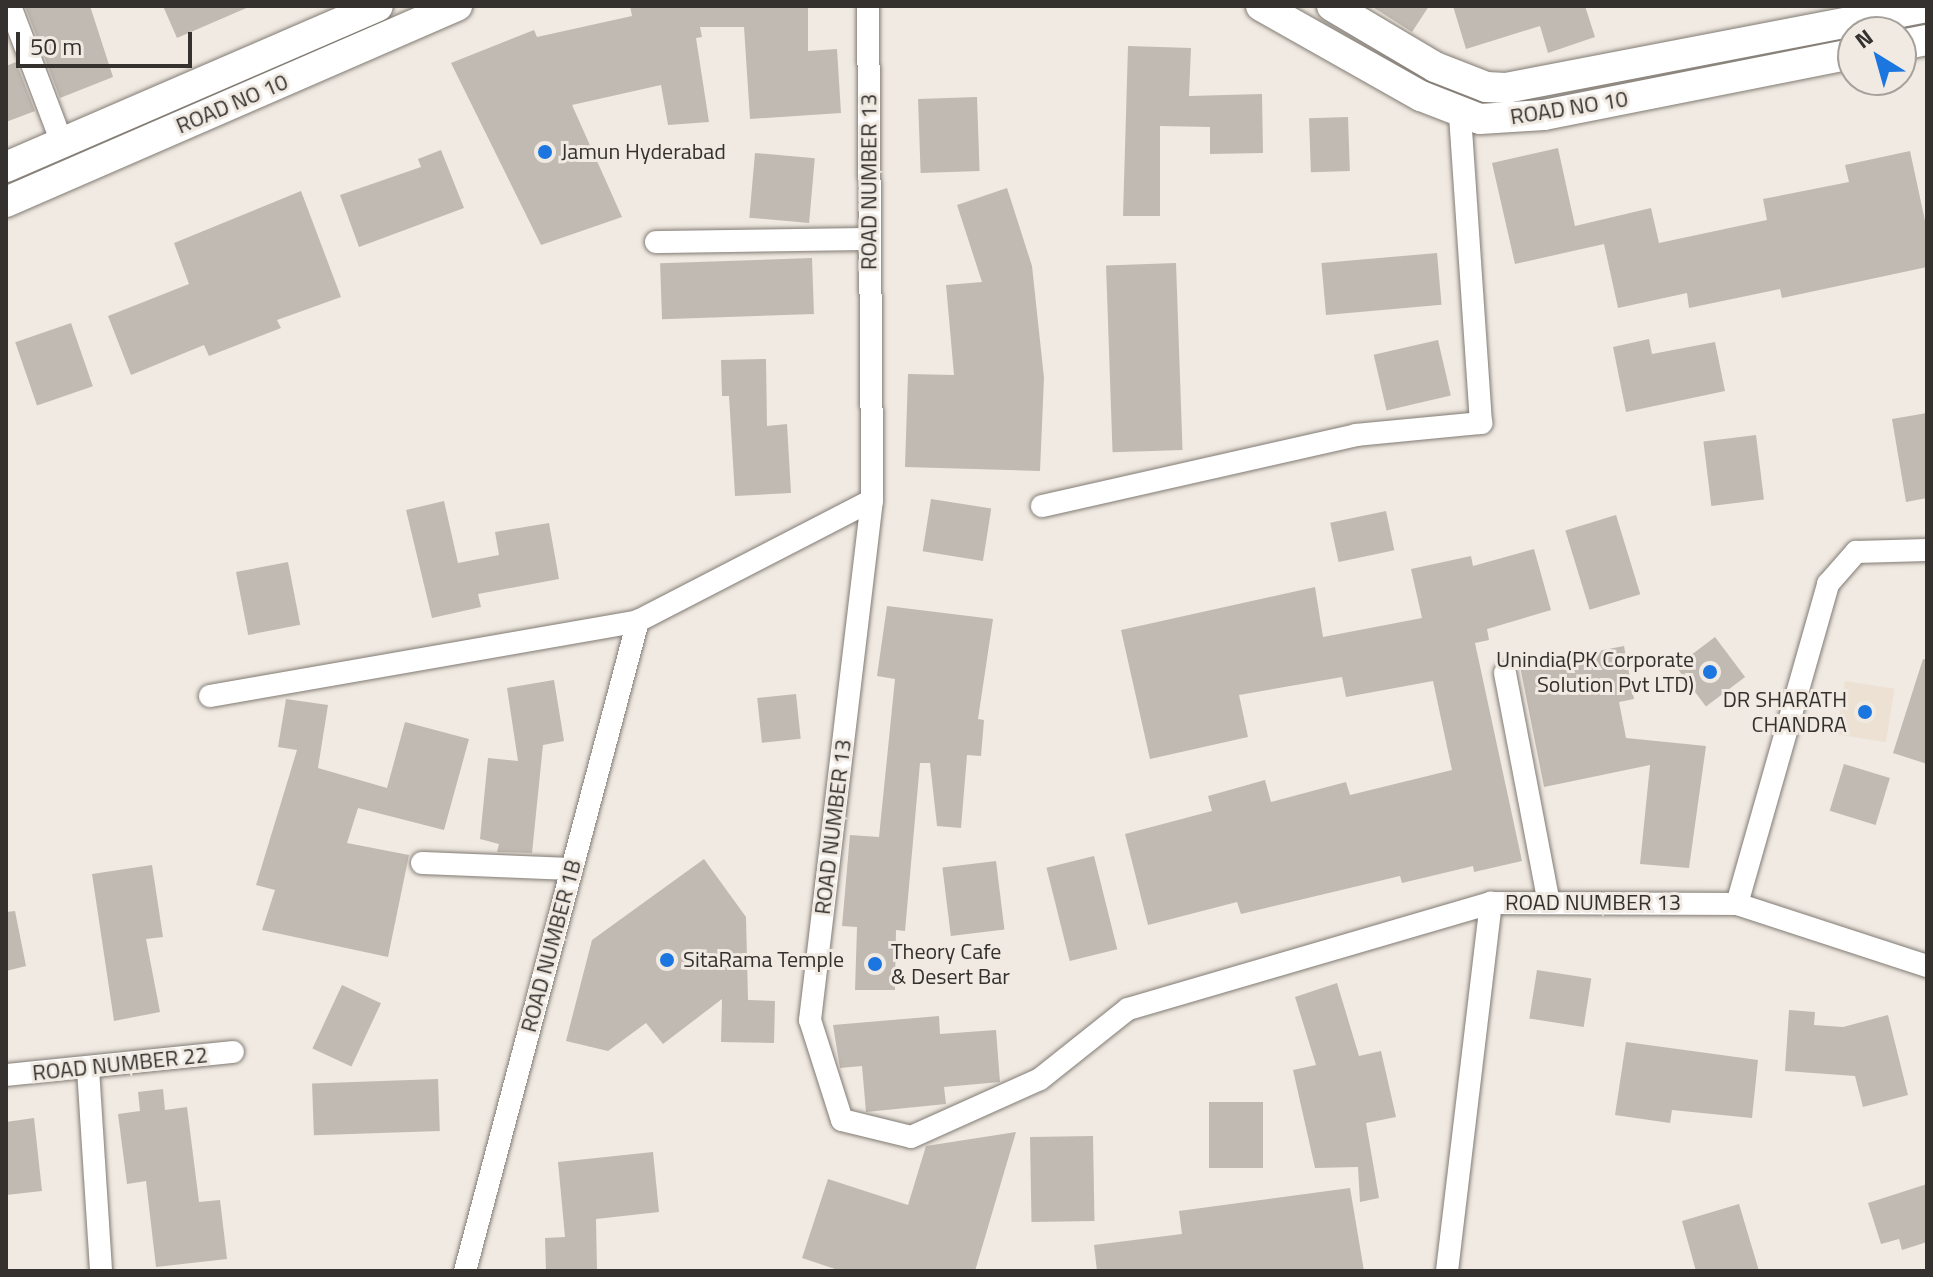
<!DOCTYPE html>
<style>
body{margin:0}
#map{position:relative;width:1933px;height:1277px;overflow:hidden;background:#f0eae2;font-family:"Titillium Web",sans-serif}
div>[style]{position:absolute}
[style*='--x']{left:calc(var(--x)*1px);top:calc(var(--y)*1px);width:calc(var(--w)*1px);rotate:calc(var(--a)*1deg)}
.built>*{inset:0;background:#ece1d2;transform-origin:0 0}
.building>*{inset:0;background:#c0bab2;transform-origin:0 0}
.roads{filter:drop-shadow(0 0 2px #817b74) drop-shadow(0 0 2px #817b74)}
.minor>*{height:22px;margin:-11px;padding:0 11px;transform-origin:11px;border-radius:11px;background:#fff}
.secondary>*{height:30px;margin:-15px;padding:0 15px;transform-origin:15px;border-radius:15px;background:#fff}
.dots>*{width:22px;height:22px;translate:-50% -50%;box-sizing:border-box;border:4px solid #f0eae2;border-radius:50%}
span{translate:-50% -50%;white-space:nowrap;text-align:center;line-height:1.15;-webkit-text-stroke:6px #f0eae2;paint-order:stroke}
.street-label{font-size:22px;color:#34312e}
.poi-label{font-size:22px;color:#34312e}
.left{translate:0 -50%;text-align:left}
.right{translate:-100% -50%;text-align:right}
.frame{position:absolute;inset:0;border:8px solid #34312e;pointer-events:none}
.north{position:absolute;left:1837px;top:16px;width:80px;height:80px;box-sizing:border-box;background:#f0eae2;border:2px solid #a5a09a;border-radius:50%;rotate:323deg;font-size:22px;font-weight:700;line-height:32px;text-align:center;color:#34312e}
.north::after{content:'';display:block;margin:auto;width:28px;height:36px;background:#1c76df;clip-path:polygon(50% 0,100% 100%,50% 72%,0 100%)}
.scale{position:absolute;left:16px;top:32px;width:176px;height:36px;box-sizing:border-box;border:4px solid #34312e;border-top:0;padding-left:10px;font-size:24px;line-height:28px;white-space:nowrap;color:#34312e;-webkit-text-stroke:6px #f0eae2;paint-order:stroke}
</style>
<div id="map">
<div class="built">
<i style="left:1845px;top:681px;width:50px;height:54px;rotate:9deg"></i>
</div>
<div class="building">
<i style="clip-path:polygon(25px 6px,90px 6px,113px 77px,60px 98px)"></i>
<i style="clip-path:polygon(163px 6px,251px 6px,177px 38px)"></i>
<i style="clip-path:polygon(630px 6px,808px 6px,808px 51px,837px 49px,841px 113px,750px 119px,744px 27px,700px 27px,702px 37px,696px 38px,709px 122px,668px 125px,661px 85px,572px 105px,622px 217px,541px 245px,451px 63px,534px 30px,537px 37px,632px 16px)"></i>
<i style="clip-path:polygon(1371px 6px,1429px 6px,1412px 32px)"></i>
<i style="clip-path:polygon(1453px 6px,1585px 6px,1595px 37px,1548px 53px,1540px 26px,1466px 49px)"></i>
<i style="clip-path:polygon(1128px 46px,1191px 48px,1189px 96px,1262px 94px,1263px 153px,1210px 154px,1210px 127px,1160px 126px,1160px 216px,1123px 216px)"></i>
<i style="clip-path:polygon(16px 62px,35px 111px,6px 122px,6px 66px)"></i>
<i style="left:977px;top:97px;width:74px;height:59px;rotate:88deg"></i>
<i style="left:1348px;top:117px;width:54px;height:39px;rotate:88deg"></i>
<i style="clip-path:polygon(1558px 148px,1575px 226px,1651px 208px,1659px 243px,1767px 220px,1763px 199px,1849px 182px,1845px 165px,1910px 151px,1927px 230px,1927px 267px,1782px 298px,1780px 289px,1689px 308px,1687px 293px,1618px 308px,1604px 244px,1515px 264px,1492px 163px)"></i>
<i style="clip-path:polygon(441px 150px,464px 208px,359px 247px,340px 195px,421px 167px,418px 159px)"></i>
<i style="left:755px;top:153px;width:60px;height:65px;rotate:5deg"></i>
<i style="clip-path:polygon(1007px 188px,1032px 266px,1044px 378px,1040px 471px,905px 467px,908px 374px,954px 375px,946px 285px,982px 282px,957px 205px)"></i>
<i style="clip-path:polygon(301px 191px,341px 297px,277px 320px,281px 328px,209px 356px,204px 345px,131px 375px,108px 316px,189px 284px,174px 243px)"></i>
<i style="left:1437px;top:253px;width:52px;height:116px;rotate:85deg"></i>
<i style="left:812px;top:258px;width:56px;height:152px;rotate:88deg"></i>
<i style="left:1176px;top:263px;width:187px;height:70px;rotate:88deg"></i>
<i style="left:71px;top:323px;width:67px;height:59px;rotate:71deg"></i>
<i style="clip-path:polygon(1649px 339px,1652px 354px,1715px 342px,1725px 391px,1626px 412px,1613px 347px)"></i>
<i style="left:1438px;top:340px;width:57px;height:66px;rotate:77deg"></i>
<i style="clip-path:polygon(766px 359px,767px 426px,787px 424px,791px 493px,735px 496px,729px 396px,722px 396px,721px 360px)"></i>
<i style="clip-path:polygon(1927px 413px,1927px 498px,1906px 502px,1892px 419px)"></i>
<i style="left:1756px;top:435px;width:65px;height:53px;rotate:83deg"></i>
<i style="left:931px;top:499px;width:61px;height:53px;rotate:9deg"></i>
<i style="clip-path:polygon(444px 501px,458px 563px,499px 555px,495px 532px,549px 523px,559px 579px,478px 594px,481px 607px,432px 618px,406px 510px)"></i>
<i style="left:1386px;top:511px;width:40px;height:57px;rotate:78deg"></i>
<i style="left:1616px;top:515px;width:83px;height:53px;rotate:73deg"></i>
<i style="clip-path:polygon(1534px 549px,1551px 610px,1487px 629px,1489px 640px,1475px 643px,1522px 861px,1474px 872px,1473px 866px,1402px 883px,1400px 876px,1241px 914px,1237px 902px,1148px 925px,1125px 834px,1212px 811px,1208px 796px,1265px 780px,1271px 802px,1346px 782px,1350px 795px,1452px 770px,1433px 681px,1346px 697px,1342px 677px,1239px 695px,1248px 737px,1150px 759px,1121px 630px,1315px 587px,1323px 637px,1422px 618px,1411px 569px,1471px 556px,1473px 566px)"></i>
<i style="left:288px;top:562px;width:64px;height:53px;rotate:79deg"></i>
<i style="clip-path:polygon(887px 606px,993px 619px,978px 719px,984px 720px,981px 756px,967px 755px,961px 828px,937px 826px,930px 763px,920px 763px,905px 931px,896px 930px,895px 990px,855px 990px,857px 927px,842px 926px,850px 835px,879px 837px,895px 679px,877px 676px)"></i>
<i style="left:1715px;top:637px;width:50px;height:49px;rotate:53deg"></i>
<i style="clip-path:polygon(1624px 646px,1634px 699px,1619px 702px,1626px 738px,1706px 746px,1689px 868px,1640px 864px,1650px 765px,1544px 787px,1520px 666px)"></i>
<i style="clip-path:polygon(1923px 659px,1927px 660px,1927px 764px,1893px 753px)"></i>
<i style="clip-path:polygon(554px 680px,564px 741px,543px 745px,532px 853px,497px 852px,499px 844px,480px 839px,488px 758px,518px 761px,507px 688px)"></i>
<i style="left:796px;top:694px;width:45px;height:39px;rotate:84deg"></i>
<i style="clip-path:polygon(286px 699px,328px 705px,318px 768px,387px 788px,405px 722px,469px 739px,444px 830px,358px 808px,347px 843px,409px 855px,388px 957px,262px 930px,275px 890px,256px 885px,297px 750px,278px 747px)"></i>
<i style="left:1844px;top:764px;width:48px;height:49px;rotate:17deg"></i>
<i style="left:1094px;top:856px;width:96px;height:49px;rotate:76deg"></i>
<i style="clip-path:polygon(704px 859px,746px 917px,748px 1000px,775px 1001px,774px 1043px,721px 1042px,722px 999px,663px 1044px,646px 1023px,608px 1051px,566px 1041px,592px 940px)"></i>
<i style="left:996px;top:861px;width:69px;height:54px;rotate:83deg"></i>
<i style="clip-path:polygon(152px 865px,163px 937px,146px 939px,160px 1012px,114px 1021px,92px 874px)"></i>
<i style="clip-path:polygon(15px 911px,26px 966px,6px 971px,6px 912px)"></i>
<i style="left:1537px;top:970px;width:55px;height:49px;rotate:9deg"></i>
<i style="clip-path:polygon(1337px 983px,1359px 1056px,1381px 1051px,1396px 1117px,1366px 1123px,1379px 1198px,1360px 1202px,1358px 1167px,1315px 1168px,1293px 1070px,1316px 1065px,1295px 997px)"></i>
<i style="left:342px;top:985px;width:43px;height:70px;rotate:25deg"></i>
<i style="clip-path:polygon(1789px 1010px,1815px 1012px,1814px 1025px,1843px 1027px,1888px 1015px,1908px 1095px,1863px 1107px,1855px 1076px,1785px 1071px)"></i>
<i style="clip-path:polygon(939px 1016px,940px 1034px,996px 1030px,1000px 1082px,944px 1087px,946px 1104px,866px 1112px,862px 1066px,840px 1068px,833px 1025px)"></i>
<i style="clip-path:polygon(1626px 1042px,1758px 1060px,1752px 1118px,1672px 1110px,1670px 1123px,1615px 1115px)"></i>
<i style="left:438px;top:1079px;width:52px;height:126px;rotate:88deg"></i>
<i style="clip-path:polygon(163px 1089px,165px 1110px,187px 1107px,199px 1202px,220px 1200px,227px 1259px,156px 1267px,146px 1181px,127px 1184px,118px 1114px,140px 1111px,138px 1092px)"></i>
<i style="left:1263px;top:1102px;width:66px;height:54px;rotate:90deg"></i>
<i style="clip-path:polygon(34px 1118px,42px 1191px,6px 1195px,6px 1122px)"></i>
<i style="clip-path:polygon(1016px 1132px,975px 1271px,841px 1271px,802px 1258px,828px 1179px,908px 1205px,926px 1146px)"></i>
<i style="left:1093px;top:1136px;width:85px;height:63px;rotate:89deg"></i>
<i style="clip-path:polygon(653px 1152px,659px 1212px,596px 1219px,597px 1271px,546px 1271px,545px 1238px,565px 1237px,558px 1162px)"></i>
<i style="clip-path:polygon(1927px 1184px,1927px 1242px,1902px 1250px,1899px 1239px,1881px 1244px,1868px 1203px)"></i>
<i style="clip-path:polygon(1350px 1188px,1364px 1271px,1097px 1271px,1094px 1245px,1182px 1234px,1179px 1211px)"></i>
<i style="clip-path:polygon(1739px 1204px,1759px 1271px,1696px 1271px,1682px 1221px)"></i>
</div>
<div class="roads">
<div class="minor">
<i style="--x:10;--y:6;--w:147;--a:69.2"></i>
<i style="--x:868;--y:6;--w:494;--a:89.5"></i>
<i style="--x:872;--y:500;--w:524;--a:96.8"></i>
<i style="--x:810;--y:1020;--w:105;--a:72.3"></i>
<i style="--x:842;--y:1120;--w:71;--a:13.8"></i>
<i style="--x:911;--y:1137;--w:141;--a:-24.2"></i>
<i style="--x:1040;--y:1079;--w:112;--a:-38.5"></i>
<i style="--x:1128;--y:1009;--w:378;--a:-16.3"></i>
<i style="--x:1491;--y:903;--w:246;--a:0.2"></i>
<i style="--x:1737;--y:904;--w:200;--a:18.1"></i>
<i style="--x:656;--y:242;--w:214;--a:-0.8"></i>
<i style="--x:1042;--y:506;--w:322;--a:-12.7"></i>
<i style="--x:1356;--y:435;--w:126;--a:-5.5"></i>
<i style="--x:1481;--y:423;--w:312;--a:-93.9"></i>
<i style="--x:1505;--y:673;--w:234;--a:79.2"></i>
<i style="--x:210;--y:696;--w:435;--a:-9.9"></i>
<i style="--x:638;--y:621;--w:263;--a:-27.3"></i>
<i style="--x:422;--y:863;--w:150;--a:2.3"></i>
<i style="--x:1737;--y:904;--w:333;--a:-74.1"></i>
<i style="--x:1828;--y:584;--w:43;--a:-48.8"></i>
<i style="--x:1856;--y:552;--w:71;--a:-1.6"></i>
<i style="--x:88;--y:1069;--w:202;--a:86.3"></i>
<i style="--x:6;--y:1075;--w:228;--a:-5.8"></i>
<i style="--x:465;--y:1271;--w:673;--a:-75.1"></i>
<i style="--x:1447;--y:1271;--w:371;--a:-83.2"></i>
</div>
<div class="secondary">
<i style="--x:1261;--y:6;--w:184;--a:29.4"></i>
<i style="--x:1421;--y:96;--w:63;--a:21.3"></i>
<i style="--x:1480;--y:119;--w:64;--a:-3.6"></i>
<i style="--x:1544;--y:115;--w:315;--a:-11.2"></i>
<i style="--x:1332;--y:6;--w:120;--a:30.6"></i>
<i style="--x:1435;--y:67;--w:55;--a:21.4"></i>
<i style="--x:1486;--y:87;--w:20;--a:3"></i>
<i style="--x:1506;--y:88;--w:429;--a:-10.9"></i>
<i style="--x:1901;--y:45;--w:26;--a:-11"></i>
<i style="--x:6;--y:167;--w:405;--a:-23.4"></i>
<i style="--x:6;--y:202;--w:492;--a:-23.5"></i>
</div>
</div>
<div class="dots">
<i style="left:545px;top:152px;background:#1c76df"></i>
<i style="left:1710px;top:672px;background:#1c76df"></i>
<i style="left:1865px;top:712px;background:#1c76df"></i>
<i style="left:667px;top:960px;background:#1c76df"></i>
<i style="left:875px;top:964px;background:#1c76df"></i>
</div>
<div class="street-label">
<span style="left:232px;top:104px;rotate:-23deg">ROAD NO 10</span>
<span style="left:1569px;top:108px;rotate:-9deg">ROAD NO 10</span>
<span style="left:869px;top:182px;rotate:-90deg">ROAD NUMBER 13</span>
<span style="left:833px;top:827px;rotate:-83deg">ROAD NUMBER 13</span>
<span style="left:1593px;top:903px">ROAD NUMBER 13</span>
<span style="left:551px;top:946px;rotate:-75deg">ROAD NUMBER 1B</span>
<span style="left:120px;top:1064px;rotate:-6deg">ROAD NUMBER 22</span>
</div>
<div class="poi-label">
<span class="left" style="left:561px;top:152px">Jamun Hyderabad</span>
<span class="right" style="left:1694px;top:672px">Unindia(PK Corporate<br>Solution Pvt LTD)</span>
<span class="right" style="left:1847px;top:712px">DR SHARATH<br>CHANDRA</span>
<span class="left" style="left:891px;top:964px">Theory Cafe<br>&amp; Desert Bar</span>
<span class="left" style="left:683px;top:960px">SitaRama Temple</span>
</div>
<div class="frame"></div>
<div class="north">N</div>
<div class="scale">50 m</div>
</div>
